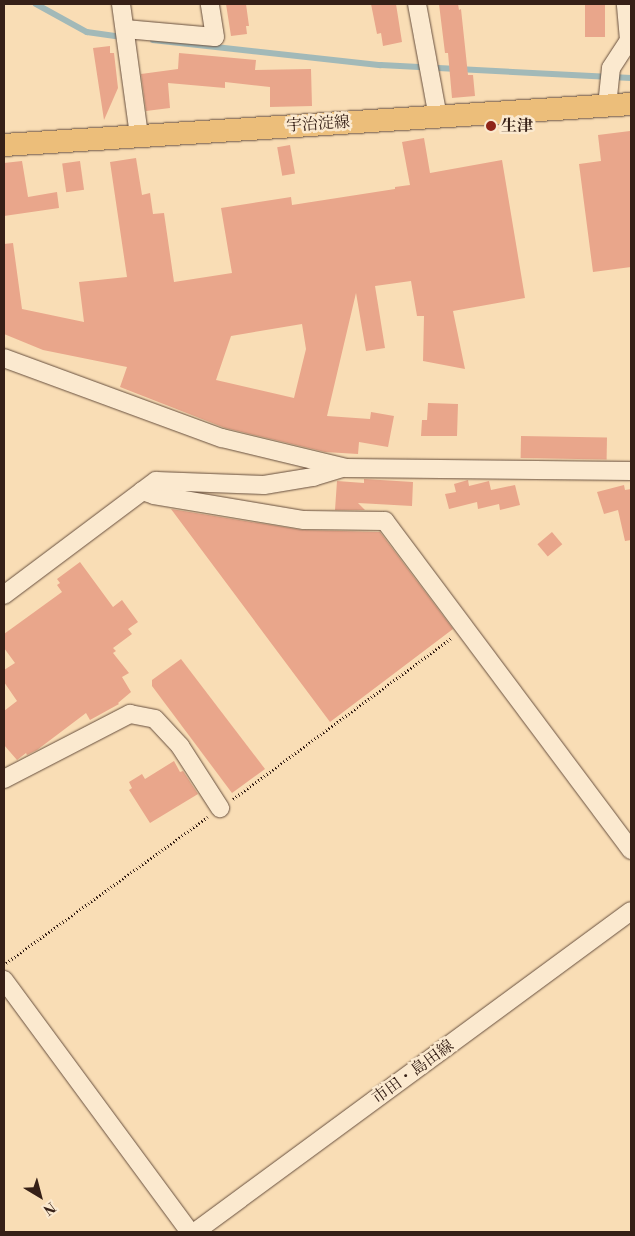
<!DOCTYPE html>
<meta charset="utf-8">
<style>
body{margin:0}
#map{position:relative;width:635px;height:1236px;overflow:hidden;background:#f9ddb5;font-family:"Libre Bodoni","Noto Serif JP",serif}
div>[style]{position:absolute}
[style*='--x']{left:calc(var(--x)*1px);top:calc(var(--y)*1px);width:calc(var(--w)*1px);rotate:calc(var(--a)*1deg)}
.stream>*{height:5.5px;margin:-2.75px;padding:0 2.75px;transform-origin:2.75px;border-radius:2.75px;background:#a2b9b8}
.building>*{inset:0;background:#e9a68b;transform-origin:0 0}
.path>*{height:3px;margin-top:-1.5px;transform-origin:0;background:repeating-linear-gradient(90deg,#362017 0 1px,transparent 0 3.5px)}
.roads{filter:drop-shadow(0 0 1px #674f3e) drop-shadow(0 0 1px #674f3e)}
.minor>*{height:18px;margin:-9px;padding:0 9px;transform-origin:9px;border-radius:9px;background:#fbe9cf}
.major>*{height:22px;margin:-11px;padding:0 11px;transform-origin:11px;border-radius:11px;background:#ecbe7a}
.dots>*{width:14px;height:14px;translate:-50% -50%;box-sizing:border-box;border:2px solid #fbe9cf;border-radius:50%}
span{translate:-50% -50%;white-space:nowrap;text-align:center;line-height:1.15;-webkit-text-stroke:5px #fbe9cf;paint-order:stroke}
.street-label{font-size:16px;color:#362017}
.poi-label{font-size:16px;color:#362017;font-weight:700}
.left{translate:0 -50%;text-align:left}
.frame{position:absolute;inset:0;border:5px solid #362017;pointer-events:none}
.north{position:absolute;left:15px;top:1171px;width:50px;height:50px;-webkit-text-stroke:4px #fbe9cf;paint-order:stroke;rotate:143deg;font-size:14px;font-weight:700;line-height:20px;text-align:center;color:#362017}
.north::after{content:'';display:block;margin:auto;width:18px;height:22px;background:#362017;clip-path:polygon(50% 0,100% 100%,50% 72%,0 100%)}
</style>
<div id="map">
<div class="stream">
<i style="--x:36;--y:4;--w:58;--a:28.8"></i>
<i style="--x:87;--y:32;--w:37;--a:8"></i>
<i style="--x:153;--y:40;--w:229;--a:6.3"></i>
<i style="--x:381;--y:65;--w:250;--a:3"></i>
</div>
<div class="building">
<i style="clip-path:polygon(226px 4px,246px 4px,249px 26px,246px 26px,247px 34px,231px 36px)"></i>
<i style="clip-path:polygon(371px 4px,396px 4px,402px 42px,383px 46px,381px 33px,377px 34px)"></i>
<i style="clip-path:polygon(439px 4px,458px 4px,459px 10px,461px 9px,468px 75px,473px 75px,475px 96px,452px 98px,448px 53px,445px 53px)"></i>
<i style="left:585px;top:4px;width:20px;height:33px"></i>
<i style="clip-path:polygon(110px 46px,110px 53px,114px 53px,118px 88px,104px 120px,93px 48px)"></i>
<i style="clip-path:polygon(179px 53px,256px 60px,255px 70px,311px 69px,312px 106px,270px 107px,270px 87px,225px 82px,225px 88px,168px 83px,170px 108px,146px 111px,141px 74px,178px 69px)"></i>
<i style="clip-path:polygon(630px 131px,631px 267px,593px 272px,579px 164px,601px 161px,598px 135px)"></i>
<i style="clip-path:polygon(evenodd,424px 138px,430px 173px,502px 160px,525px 298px,453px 311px,465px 369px,423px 361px,424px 316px,417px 316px,411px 281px,375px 286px,385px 348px,366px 351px,356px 293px,327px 416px,370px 419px,371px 412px,394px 416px,388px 447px,359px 442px,358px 454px,325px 452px,225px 428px,120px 387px,127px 367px,43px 350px,4px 334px,4px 244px,13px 243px,22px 309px,84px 322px,79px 282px,127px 277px,110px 162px,136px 158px,142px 195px,150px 193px,153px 214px,164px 213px,174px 282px,232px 273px,221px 208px,291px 197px,292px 205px,395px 189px,395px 187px,410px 185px,402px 142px,424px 138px,302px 324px,306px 349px,294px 398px,216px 380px,231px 336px,302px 324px)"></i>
<i style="left:290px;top:145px;width:29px;height:13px;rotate:80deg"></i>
<i style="clip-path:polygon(22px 161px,28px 197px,57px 192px,59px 208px,4px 216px,4px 163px)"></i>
<i style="left:80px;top:161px;width:29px;height:18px;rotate:82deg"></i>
<i style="clip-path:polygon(428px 403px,458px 404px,457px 436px,421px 436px,422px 420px,427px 420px)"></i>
<i style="left:521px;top:436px;width:86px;height:22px;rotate:1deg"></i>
<i style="clip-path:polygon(364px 479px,413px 482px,412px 506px,358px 503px,365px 510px,335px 510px,337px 481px,364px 483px)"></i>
<i style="clip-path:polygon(468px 480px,469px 486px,489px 481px,491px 490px,515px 485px,520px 505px,500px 510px,499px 504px,478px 509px,477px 502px,449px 509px,445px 494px,456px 492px,454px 484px)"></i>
<i style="clip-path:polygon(624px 485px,625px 490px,631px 489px,631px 540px,625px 541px,618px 510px,604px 514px,597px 492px)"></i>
<i style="clip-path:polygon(171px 509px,302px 530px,380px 532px,453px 629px,330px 722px)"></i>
<i style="left:552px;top:532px;width:16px;height:19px;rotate:50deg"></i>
<i style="clip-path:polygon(80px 562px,113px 607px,122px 600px,138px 622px,128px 629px,132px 634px,113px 648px,116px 651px,113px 653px,129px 673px,122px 677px,131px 692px,118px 703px,119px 704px,90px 720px,86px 713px,37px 750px,27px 755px,26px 753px,17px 760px,4px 745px,4px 711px,17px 701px,4px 682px,4px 670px,15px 663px,4px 648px,4px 634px,62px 592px,57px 585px,60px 583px,57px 579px)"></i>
<i style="clip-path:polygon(181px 659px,265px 769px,232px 793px,152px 686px,152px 680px)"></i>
<i style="clip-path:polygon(174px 761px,180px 772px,183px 771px,198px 794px,150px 823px,129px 790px,132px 788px,129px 782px,142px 774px,145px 779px)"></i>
</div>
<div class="path">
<i style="--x:233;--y:799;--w:271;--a:-36.4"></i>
<i style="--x:6;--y:963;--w:249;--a:-35.9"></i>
</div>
<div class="roads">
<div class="minor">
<i style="--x:121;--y:4;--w:133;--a:82.2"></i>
<i style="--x:417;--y:4;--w:115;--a:79.5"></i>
<i style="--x:125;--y:29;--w:90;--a:5.1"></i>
<i style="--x:215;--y:37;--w:33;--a:-99"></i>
<i style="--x:607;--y:106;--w:38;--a:-84"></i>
<i style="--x:611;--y:68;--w:33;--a:-57"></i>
<i style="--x:629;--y:40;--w:36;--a:-95"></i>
<i style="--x:4;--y:358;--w:232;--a:20.2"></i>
<i style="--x:222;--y:438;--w:128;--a:13.6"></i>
<i style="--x:346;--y:468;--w:285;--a:0.6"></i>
<i style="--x:142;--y:491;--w:13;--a:18"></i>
<i style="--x:154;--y:495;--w:152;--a:9.5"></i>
<i style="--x:304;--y:520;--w:81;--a:0.7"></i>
<i style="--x:385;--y:521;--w:411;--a:53.2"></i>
<i style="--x:4;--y:595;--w:190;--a:-36.9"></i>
<i style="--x:156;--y:481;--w:108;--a:2.1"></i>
<i style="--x:264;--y:485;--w:50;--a:-9.3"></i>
<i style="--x:313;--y:477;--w:31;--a:-17"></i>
<i style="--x:4;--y:779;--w:142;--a:-27.3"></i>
<i style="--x:130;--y:714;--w:25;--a:11"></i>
<i style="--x:155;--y:719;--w:37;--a:47"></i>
<i style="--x:180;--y:746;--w:74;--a:57.2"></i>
<i style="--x:4;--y:980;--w:313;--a:53.6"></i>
<i style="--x:195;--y:1232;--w:541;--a:-36.36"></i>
</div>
<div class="major">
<i style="--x:4;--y:145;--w:628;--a:-3.74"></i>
</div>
</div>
<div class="dots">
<i style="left:491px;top:126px;background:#8f2418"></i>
</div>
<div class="street-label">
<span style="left:318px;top:124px;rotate:-4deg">宇治淀線</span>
<span style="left:413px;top:1072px;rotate:-36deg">市田・島田線</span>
</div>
<div class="poi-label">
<span class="left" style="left:501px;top:126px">生津</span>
</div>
<div class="frame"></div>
<div class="north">N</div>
</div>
